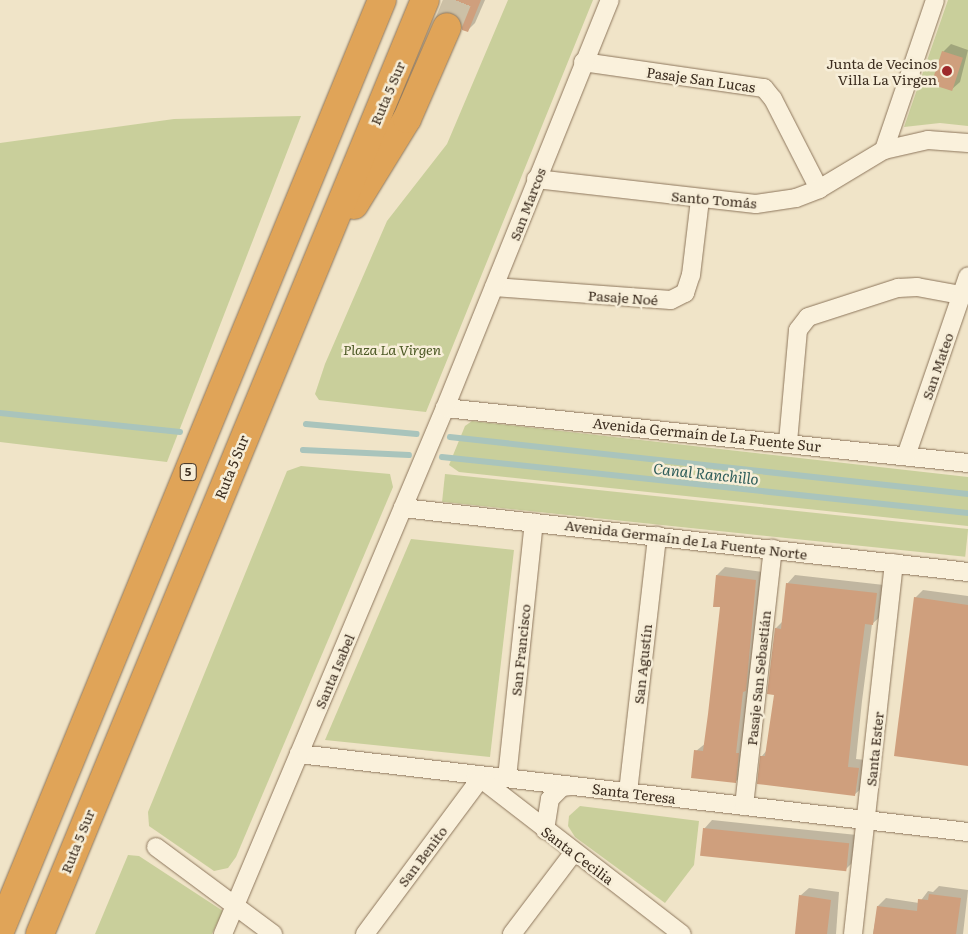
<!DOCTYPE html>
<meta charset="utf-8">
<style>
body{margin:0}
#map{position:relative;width:968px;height:934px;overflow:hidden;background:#f0e4c8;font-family:Literata,serif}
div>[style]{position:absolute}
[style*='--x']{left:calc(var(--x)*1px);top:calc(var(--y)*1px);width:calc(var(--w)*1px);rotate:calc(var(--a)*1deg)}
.green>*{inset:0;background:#c9cf9b;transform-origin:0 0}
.shadow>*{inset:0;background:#0003}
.stream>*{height:5.5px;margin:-2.75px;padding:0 2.75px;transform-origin:2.75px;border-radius:2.75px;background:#a9c4bc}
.building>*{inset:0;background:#cf9f7d;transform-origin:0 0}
.highway-tunnel>*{height:28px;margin-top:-14px;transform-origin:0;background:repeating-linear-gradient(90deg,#ccc0a6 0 28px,transparent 0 42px)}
.roads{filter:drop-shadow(0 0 1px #8d765c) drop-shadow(0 0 1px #8d765c)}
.street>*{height:18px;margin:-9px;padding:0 9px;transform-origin:9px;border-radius:9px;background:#faf1dc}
.highway>*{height:28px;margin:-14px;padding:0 14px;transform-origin:14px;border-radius:14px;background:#e0a458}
.dots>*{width:14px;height:14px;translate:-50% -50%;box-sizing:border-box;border:2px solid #f7eed8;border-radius:50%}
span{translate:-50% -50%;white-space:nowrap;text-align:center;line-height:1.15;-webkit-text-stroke:5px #f7eed8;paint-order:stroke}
.shield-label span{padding:1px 4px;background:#f7eed8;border:1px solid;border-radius:4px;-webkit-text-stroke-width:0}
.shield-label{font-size:12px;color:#3d2e20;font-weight:700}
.poi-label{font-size:14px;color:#3d2e20}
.right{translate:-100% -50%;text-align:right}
.street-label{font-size:14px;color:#3d2e20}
.park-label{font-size:14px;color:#4d5a26;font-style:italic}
.water-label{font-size:15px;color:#2f5d5a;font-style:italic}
</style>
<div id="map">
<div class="green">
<i style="clip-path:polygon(508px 0,593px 0,426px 412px,319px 400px,315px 394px,325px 364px,387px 221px,447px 144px)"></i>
<i style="clip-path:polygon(948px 0,968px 0,968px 126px,940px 123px,904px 127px)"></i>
<i style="clip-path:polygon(301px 116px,167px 462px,0 442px,0 143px,174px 119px)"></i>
<i style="clip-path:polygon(472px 421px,968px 477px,968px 526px,459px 472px,449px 465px,465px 426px)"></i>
<i style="clip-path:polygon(301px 466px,390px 474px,393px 487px,236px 857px,228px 868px,214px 871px,149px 826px,148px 812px,287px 471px)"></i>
<i style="left:445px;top:474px;width:526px;height:28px;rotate:6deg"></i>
<i style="clip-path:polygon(411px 539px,514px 550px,490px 757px,325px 740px)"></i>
<i style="clip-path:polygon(580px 806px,699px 821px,694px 865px,665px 903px,575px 837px,568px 826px,569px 816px)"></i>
<i style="clip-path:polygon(128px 855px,139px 856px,223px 911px,212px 934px,95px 934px)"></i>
</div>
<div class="shadow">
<i style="clip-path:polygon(450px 0,485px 0,475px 23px,467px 31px)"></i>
<i style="clip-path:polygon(951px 44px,968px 50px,960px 82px,951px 90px,943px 52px)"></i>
<i style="clip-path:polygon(725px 567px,763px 572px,744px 774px,735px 782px,696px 751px,706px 743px,722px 606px,714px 605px,717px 575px)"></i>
<i style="clip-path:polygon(795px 575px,884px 585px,881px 616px,872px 624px,862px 701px,856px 759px,866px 760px,863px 787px,854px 795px,762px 756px,767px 750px,775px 694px,776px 628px,783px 621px,787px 584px)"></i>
<i style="clip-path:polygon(923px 590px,968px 596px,968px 765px,915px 598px)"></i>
<i style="clip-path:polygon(712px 820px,857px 835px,853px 862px,845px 870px,704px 829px)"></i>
<i style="clip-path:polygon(939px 886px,968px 890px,963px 934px,873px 934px,878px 906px,886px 898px,919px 903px,928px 891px,933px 892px)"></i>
<i style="clip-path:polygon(809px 888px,839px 892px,836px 934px,797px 934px,800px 896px)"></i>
</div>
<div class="stream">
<i style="--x:0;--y:413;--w:181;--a:6"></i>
<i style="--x:306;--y:424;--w:111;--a:5.1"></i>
<i style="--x:450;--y:437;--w:521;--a:6.28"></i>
<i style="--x:303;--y:450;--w:106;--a:2.7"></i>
<i style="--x:442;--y:457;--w:529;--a:6.08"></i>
</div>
<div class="building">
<i style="clip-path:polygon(448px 0,481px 0,468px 32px,462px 30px,459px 17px,453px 13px,443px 12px)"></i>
<i style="left:942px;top:51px;width:22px;height:35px;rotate:18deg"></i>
<i style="clip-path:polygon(716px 575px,756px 580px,746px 691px,743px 692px,736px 753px,739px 753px,736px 783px,691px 778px,694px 750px,703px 751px,708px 714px,720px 607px,713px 607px)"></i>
<i style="clip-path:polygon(786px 583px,877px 593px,873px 625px,865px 624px,854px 710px,848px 767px,859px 768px,855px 796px,757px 784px,760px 756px,765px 756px,774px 695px,767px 694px,775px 628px,781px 629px)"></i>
<i style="clip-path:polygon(914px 597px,968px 605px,968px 766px,894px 756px)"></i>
<i style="left:703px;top:828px;width:147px;height:28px;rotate:6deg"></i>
<i style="clip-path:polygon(929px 894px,961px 898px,956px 934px,873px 934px,877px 906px,917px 911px,918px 899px,928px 900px)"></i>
<i style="clip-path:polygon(799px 895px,831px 900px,827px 934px,795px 934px)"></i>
</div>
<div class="highway-tunnel">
<i style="--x:447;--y:27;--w:29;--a:-68"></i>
</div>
<div class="roads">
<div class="street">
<i style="--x:583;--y:62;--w:183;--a:8.2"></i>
<i style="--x:764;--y:88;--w:14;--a:51"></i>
<i style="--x:773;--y:99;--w:101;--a:62.9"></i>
<i style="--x:884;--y:150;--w:158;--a:-71.2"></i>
<i style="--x:536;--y:179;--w:221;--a:6.5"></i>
<i style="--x:756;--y:204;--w:40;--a:-8.5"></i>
<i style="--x:796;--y:198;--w:25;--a:-21"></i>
<i style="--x:819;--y:189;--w:76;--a:-31"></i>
<i style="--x:884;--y:150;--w:45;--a:-12.8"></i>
<i style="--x:928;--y:140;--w:40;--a:4.3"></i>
<i style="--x:494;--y:287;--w:177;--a:4.2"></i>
<i style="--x:671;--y:300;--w:16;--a:-27"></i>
<i style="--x:685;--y:293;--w:19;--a:-72"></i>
<i style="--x:691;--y:275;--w:77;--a:-83.2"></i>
<i style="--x:445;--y:408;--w:526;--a:6"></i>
<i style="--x:788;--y:442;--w:112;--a:-84.9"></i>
<i style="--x:798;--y:330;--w:16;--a:-52"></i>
<i style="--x:808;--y:317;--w:95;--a:-17.9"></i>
<i style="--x:898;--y:288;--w:19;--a:-3"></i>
<i style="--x:917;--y:287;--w:45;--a:10.3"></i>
<i style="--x:906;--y:456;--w:190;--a:-71"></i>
<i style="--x:403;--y:508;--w:569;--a:6.46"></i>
<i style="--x:299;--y:754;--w:674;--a:6.65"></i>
<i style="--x:476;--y:775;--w:260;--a:37.7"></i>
<i style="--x:507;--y:778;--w:257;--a:-84"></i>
<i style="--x:628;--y:792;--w:258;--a:-83.5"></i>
<i style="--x:744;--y:806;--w:259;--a:-83.6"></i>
<i style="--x:545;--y:830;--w:31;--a:-81"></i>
<i style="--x:550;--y:799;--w:17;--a:-45"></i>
<i style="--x:562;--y:787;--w:8;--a:-7"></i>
<i style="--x:156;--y:847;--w:146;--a:36.6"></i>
<i style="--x:223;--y:934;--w:571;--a:-67.12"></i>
<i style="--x:445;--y:408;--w:440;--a:-68"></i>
<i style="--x:365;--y:934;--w:193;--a:-53.4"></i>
<i style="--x:512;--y:934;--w:103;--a:-52.9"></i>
<i style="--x:853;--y:934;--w:373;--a:-83.7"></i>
</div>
<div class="highway">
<i style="--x:354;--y:205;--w:101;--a:-58.4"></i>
<i style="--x:407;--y:119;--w:100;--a:-66.5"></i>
<i style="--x:0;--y:931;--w:1006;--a:-67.69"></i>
<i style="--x:40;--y:934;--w:1010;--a:-67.6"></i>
</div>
</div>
<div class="dots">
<i style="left:947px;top:71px;background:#9e2a2b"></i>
</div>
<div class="shield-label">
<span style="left:188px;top:472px">5</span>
</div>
<div class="poi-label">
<span class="right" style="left:937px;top:71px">Junta de Vecinos<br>Villa La Virgen</span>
</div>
<div class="street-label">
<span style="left:701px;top:79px;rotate:8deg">Pasaje San Lucas</span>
<span style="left:387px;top:93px;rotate:-67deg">Ruta 5 Sur</span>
<span style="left:714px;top:199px;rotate:5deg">Santo Tomás</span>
<span style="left:527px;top:204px;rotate:-69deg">San Marcos</span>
<span style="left:623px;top:297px;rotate:4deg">Pasaje Noé</span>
<span style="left:937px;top:366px;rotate:-71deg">San Mateo</span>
<span style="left:707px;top:434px;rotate:6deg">Avenida Germaín de La Fuente Sur</span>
<span style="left:231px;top:467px;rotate:-68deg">Ruta 5 Sur</span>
<span style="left:686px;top:539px;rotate:7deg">Avenida Germaín de La Fuente Norte</span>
<span style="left:520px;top:650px;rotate:-84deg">San Francisco</span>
<span style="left:642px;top:664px;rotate:-84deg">San Agustín</span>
<span style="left:334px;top:671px;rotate:-67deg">Santa Isabel</span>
<span style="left:758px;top:678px;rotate:-84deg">Pasaje San Sebastián</span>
<span style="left:874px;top:749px;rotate:-84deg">Santa Ester</span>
<span style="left:634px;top:793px;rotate:7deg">Santa Teresa</span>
<span style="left:77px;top:841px;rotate:-68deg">Ruta 5 Sur</span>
<span style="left:578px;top:855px;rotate:37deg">Santa Cecilia</span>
<span style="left:422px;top:856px;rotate:-53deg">San Benito</span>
</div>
<div class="park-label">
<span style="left:392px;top:349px">Plaza La Virgen</span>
</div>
<div class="water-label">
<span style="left:706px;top:473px;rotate:6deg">Canal Ranchillo</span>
</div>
</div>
